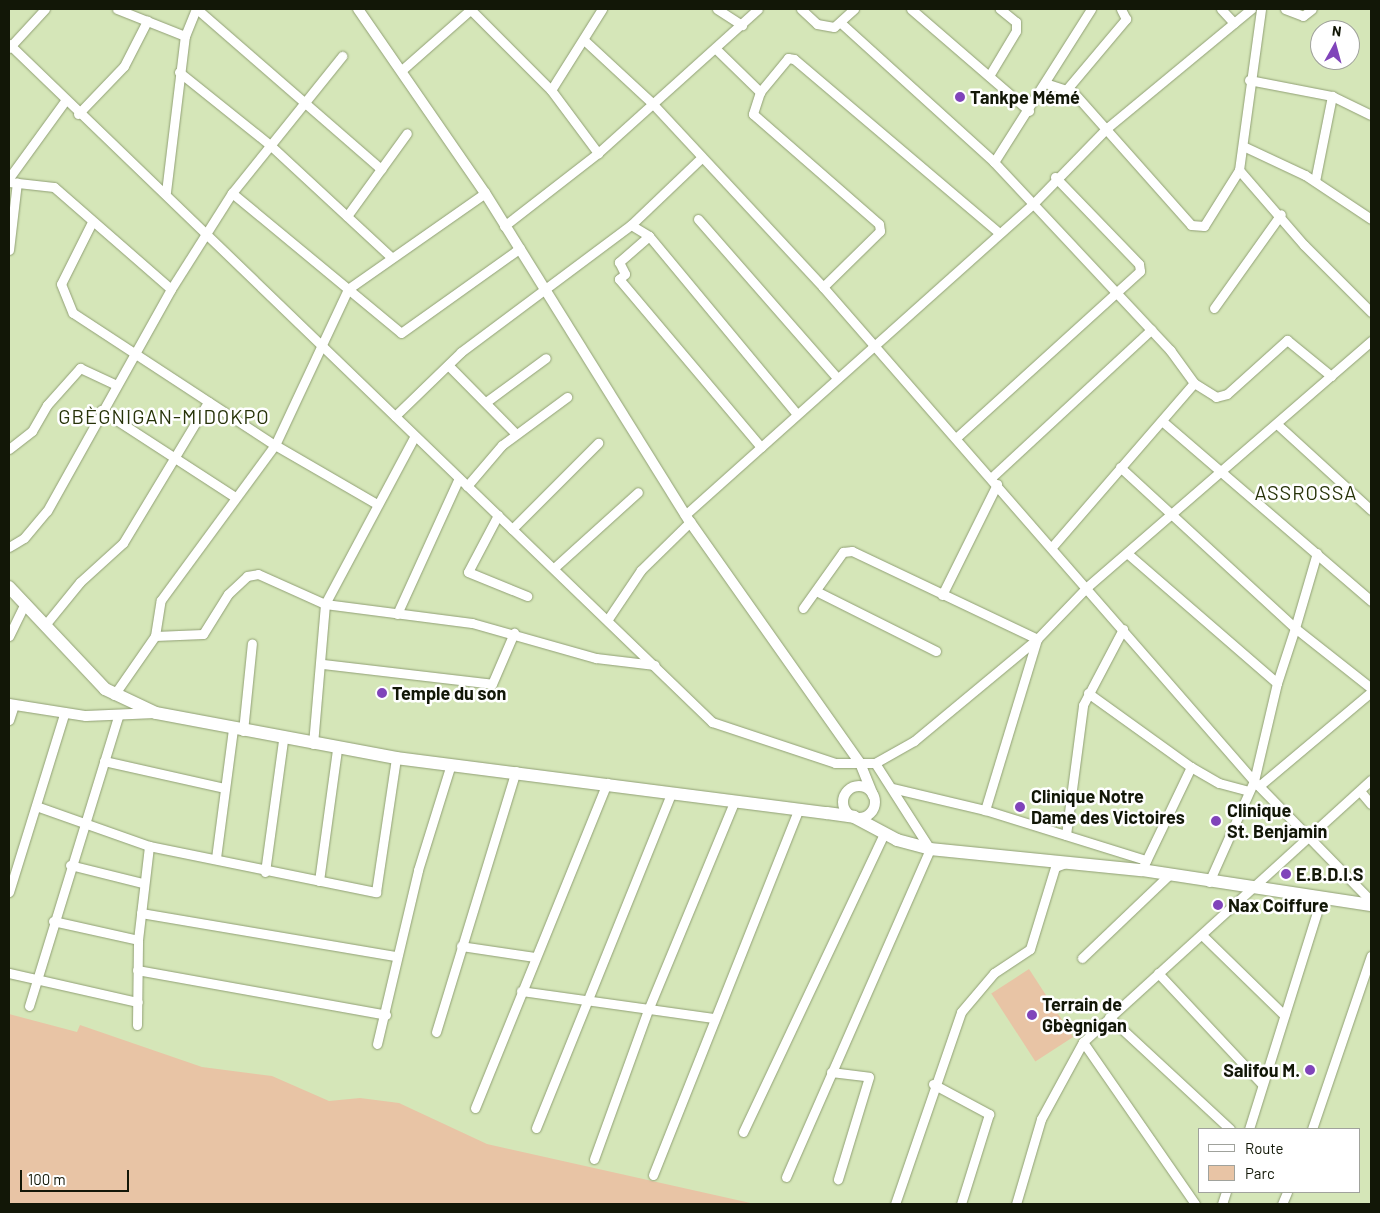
<!DOCTYPE html>
<meta charset="utf-8">
<style>
body{margin:0}
#map{position:relative;width:1380px;height:1213px;overflow:hidden;background:#d5e6b8;font-family:Barlow,sans-serif}
div>[style]{position:absolute}
[style*='--x']{left:calc(var(--x)*1px);top:calc(var(--y)*1px);width:calc(var(--w)*1px);rotate:calc(var(--a)*1deg)}
.green>*{inset:0;background:#e8c4a5;transform-origin:0 0}
.roads{filter:drop-shadow(0 0 1px #91a075) drop-shadow(0 0 1px #91a075)}
.minor>*{height:9px;margin:-4.5px;padding:0 4.5px;transform-origin:4.5px;border-radius:4.5px;background:#fff}
.tertiary>*{height:10px;margin:-5px;padding:0 5px;transform-origin:5px;border-radius:5px;background:#fff}
.tertiary>.ring{margin:-5px;padding:0;box-sizing:content-box;background:none;border:10px solid #fff;border-radius:50%}
.secondary>*{height:12px;margin:-6px;padding:0 6px;transform-origin:6px;border-radius:6px;background:#fff}
.dots>*{width:14px;height:14px;translate:-50% -50%;box-sizing:border-box;border:2px solid #fff;border-radius:50%}
span{translate:-50% -50%;white-space:nowrap;text-align:center;line-height:1.15;-webkit-text-stroke:5px #fff;paint-order:stroke}
.poi-label{font-size:18px;color:#121707;font-weight:700}
.left{translate:0 -50%;text-align:left}
.right{translate:-100% -50%;text-align:right}
.quarter-label{font-size:20px;color:#273309;letter-spacing:1px}
.frame{position:absolute;inset:0;border:10px solid #121707;pointer-events:none}
.legend{position:absolute;left:1198px;top:1128px;width:162px;height:65px;box-sizing:border-box;background:#fff;border:1px solid #a0a29c;margin:0;padding:6px 9px;list-style:none;font-size:15px;color:#121707}
.legend li{display:flex;align-items:center;gap:10px;height:25px}
.legend b{width:25px;border:1px solid #a0a29c}
.north{position:absolute;left:1310px;top:20px;width:50px;height:50px;box-sizing:border-box;background:#fff;border:1px solid #a0a29c;border-radius:50%;rotate:7deg;font-size:14px;font-weight:700;line-height:20px;text-align:center;color:#121707}
.north::after{content:'';display:block;margin:auto;width:18px;height:22px;background:#8044ba;clip-path:polygon(50% 0,100% 100%,50% 72%,0 100%)}
.scale{position:absolute;left:20px;top:1170px;width:109px;height:22px;box-sizing:border-box;border:2px solid #121707;border-top:0;padding-left:6px;font-size:15px;line-height:18px;white-space:nowrap;color:#121707;-webkit-text-stroke:4px #fff;paint-order:stroke}
</style>
<div id="map">
<div class="green">
<i style="left:1029px;top:969px;width:81px;height:45px;rotate:57deg"></i>
<i style="clip-path:polygon(9px 1014px,77px 1032px,80px 1025px,202px 1067px,272px 1076px,329px 1101px,360px 1098px,399px 1103px,487px 1144px,755px 1204px,9px 1204px)"></i>
</div>
<div class="roads">
<div class="minor">
<i style="--x:117;--y:9;--w:73;--a:21.7"></i>
<i style="--x:197;--y:9;--w:244;--a:41"></i>
<i style="--x:470;--y:9;--w:115;--a:45"></i>
<i style="--x:551;--y:90;--w:79;--a:53.3"></i>
<i style="--x:717;--y:9;--w:30;--a:33"></i>
<i style="--x:801;--y:9;--w:22;--a:43"></i>
<i style="--x:817;--y:24;--w:17;--a:10"></i>
<i style="--x:834;--y:27;--w:27;--a:-42"></i>
<i style="--x:911;--y:9;--w:156;--a:40.8"></i>
<i style="--x:1221;--y:9;--w:19;--a:47"></i>
<i style="--x:1285;--y:9;--w:19;--a:21"></i>
<i style="--x:1303;--y:16;--w:11;--a:-38"></i>
<i style="--x:842;--y:24;--w:205;--a:42.2"></i>
<i style="--x:994;--y:162;--w:258;--a:46.9"></i>
<i style="--x:1170;--y:350;--w:41;--a:54"></i>
<i style="--x:1194;--y:383;--w:217;--a:130.9"></i>
<i style="--x:584;--y:40;--w:94;--a:42.8"></i>
<i style="--x:653;--y:104;--w:250;--a:47.1"></i>
<i style="--x:823;--y:287;--w:656;--a:48.9"></i>
<i style="--x:1254;--y:781;--w:101;--a:-76.8"></i>
<i style="--x:1277;--y:683;--w:198;--a:-139.1"></i>
<i style="--x:9;--y:44;--w:977;--a:43.96"></i>
<i style="--x:712;--y:722;--w:130;--a:18.4"></i>
<i style="--x:835;--y:763;--w:40;--a:0"></i>
<i style="--x:875;--y:763;--w:45;--a:-29.4"></i>
<i style="--x:914;--y:741;--w:160;--a:-39.7"></i>
<i style="--x:1037;--y:639;--w:72;--a:-46.1"></i>
<i style="--x:1087;--y:587;--w:376;--a:-40.9"></i>
<i style="--x:9;--y:48;--w:53;--a:-47.3"></i>
<i style="--x:716;--y:49;--w:62;--a:44.3"></i>
<i style="--x:760;--y:92;--w:23;--a:108"></i>
<i style="--x:753;--y:114;--w:167;--a:41.1"></i>
<i style="--x:879;--y:224;--w:7;--a:82"></i>
<i style="--x:880;--y:231;--w:80;--a:135.5"></i>
<i style="--x:403;--y:69;--w:91;--a:-41.4"></i>
<i style="--x:179;--y:72;--w:117;--a:38.7"></i>
<i style="--x:270;--y:145;--w:163;--a:42.8"></i>
<i style="--x:989;--y:76;--w:52;--a:-59"></i>
<i style="--x:1016;--y:31;--w:9;--a:-90"></i>
<i style="--x:1016;--y:22;--w:21;--a:-141"></i>
<i style="--x:1249;--y:80;--w:85;--a:10.9"></i>
<i style="--x:1332;--y:96;--w:43;--a:26"></i>
<i style="--x:1045;--y:83;--w:29;--a:18"></i>
<i style="--x:1073;--y:92;--w:178;--a:48.4"></i>
<i style="--x:1191;--y:225;--w:13;--a:4"></i>
<i style="--x:1204;--y:226;--w:66;--a:-58"></i>
<i style="--x:1239;--y:170;--w:162;--a:-82.2"></i>
<i style="--x:1067;--y:89;--w:92;--a:-49.9"></i>
<i style="--x:1126;--y:19;--w:11;--a:-117"></i>
<i style="--x:551;--y:90;--w:96;--a:-57.8"></i>
<i style="--x:760;--y:92;--w:44;--a:-50.5"></i>
<i style="--x:788;--y:58;--w:6;--a:9"></i>
<i style="--x:794;--y:59;--w:267;--a:40.3"></i>
<i style="--x:78;--y:114;--w:66;--a:-46.2"></i>
<i style="--x:124;--y:66;--w:51;--a:-62.9"></i>
<i style="--x:1243;--y:146;--w:68;--a:25.1"></i>
<i style="--x:1305;--y:175;--w:79;--a:33.7"></i>
<i style="--x:994;--y:162;--w:181;--a:-57.6"></i>
<i style="--x:1239;--y:170;--w:99;--a:49.1"></i>
<i style="--x:1304;--y:245;--w:95;--a:45"></i>
<i style="--x:9;--y:178;--w:95;--a:-54"></i>
<i style="--x:1315;--y:181;--w:87;--a:-78.7"></i>
<i style="--x:9;--y:182;--w:45;--a:6.3"></i>
<i style="--x:54;--y:187;--w:155;--a:41.1"></i>
<i style="--x:166;--y:192;--w:157;--a:-83.1"></i>
<i style="--x:185;--y:36;--w:29;--a:-68"></i>
<i style="--x:232;--y:193;--w:219;--a:39.6"></i>
<i style="--x:401;--y:333;--w:146;--a:-35.5"></i>
<i style="--x:347;--y:216;--w:102;--a:-54.1"></i>
<i style="--x:698;--y:219;--w:211;--a:48.8"></i>
<i style="--x:92;--y:222;--w:69;--a:116.6"></i>
<i style="--x:61;--y:284;--w:31;--a:68"></i>
<i style="--x:73;--y:313;--w:241;--a:33.2"></i>
<i style="--x:275;--y:445;--w:116;--a:30.1"></i>
<i style="--x:631;--y:225;--w:21;--a:31"></i>
<i style="--x:649;--y:236;--w:231;--a:50.3"></i>
<i style="--x:504;--y:226;--w:119;--a:-37.8"></i>
<i style="--x:598;--y:153;--w:215;--a:-42"></i>
<i style="--x:649;--y:236;--w:40;--a:139"></i>
<i style="--x:619;--y:262;--w:13;--a:63"></i>
<i style="--x:625;--y:274;--w:8;--a:140"></i>
<i style="--x:619;--y:279;--w:220;--a:49.8"></i>
<i style="--x:9;--y:250;--w:68;--a:-83.3"></i>
<i style="--x:1214;--y:308;--w:115;--a:-54.5"></i>
<i style="--x:448;--y:365;--w:97;--a:45.4"></i>
<i style="--x:1194;--y:383;--w:26;--a:32"></i>
<i style="--x:1216;--y:397;--w:11;--a:-15"></i>
<i style="--x:1227;--y:394;--w:81;--a:-42"></i>
<i style="--x:1287;--y:340;--w:57;--a:39.3"></i>
<i style="--x:486;--y:402;--w:74;--a:-36.3"></i>
<i style="--x:101;--y:410;--w:160;--a:33"></i>
<i style="--x:395;--y:416;--w:92;--a:-44.1"></i>
<i style="--x:461;--y:352;--w:212;--a:-36.8"></i>
<i style="--x:631;--y:225;--w:97;--a:-43.7"></i>
<i style="--x:1162;--y:421;--w:276;--a:40.7"></i>
<i style="--x:1278;--y:425;--w:126;--a:42.4"></i>
<i style="--x:957;--y:437;--w:247;--a:-42.2"></i>
<i style="--x:1140;--y:271;--w:7;--a:-98"></i>
<i style="--x:1139;--y:264;--w:121;--a:-134"></i>
<i style="--x:9;--y:449;--w:29;--a:-38"></i>
<i style="--x:32;--y:431;--w:30;--a:-60"></i>
<i style="--x:47;--y:405;--w:50;--a:-48.3"></i>
<i style="--x:80;--y:368;--w:40;--a:25"></i>
<i style="--x:1120;--y:467;--w:238;--a:42.6"></i>
<i style="--x:1295;--y:628;--w:78;--a:-73.7"></i>
<i style="--x:992;--y:477;--w:217;--a:-42.8"></i>
<i style="--x:467;--y:486;--w:54;--a:-49.5"></i>
<i style="--x:502;--y:445;--w:81;--a:-36.4"></i>
<i style="--x:498;--y:515;--w:64;--a:117.8"></i>
<i style="--x:468;--y:572;--w:64;--a:22.1"></i>
<i style="--x:685;--y:515;--w:468;--a:-41.8"></i>
<i style="--x:1034;--y:203;--w:105;--a:-45.8"></i>
<i style="--x:1107;--y:128;--w:187;--a:-39.6"></i>
<i style="--x:512;--y:529;--w:122;--a:-45"></i>
<i style="--x:9;--y:547;--w:17;--a:-31"></i>
<i style="--x:24;--y:538;--w:35;--a:-50"></i>
<i style="--x:47;--y:511;--w:254;--a:-60.8"></i>
<i style="--x:171;--y:289;--w:114;--a:-57.6"></i>
<i style="--x:232;--y:193;--w:176;--a:-51.2"></i>
<i style="--x:554;--y:568;--w:113;--a:-42.1"></i>
<i style="--x:818;--y:592;--w:132;--a:26.6"></i>
<i style="--x:942;--y:595;--w:124;--a:-63.6"></i>
<i style="--x:803;--y:608;--w:69;--a:-54.5"></i>
<i style="--x:843;--y:552;--w:9;--a:-6"></i>
<i style="--x:852;--y:551;--w:205;--a:25.4"></i>
<i style="--x:1037;--y:639;--w:179;--a:106.9"></i>
<i style="--x:397;--y:614;--w:149;--a:-65.5"></i>
<i style="--x:608;--y:619;--w:59;--a:-56"></i>
<i style="--x:641;--y:570;--w:69;--a:-44.4"></i>
<i style="--x:45;--y:625;--w:55;--a:-50.9"></i>
<i style="--x:80;--y:582;--w:58;--a:-42.2"></i>
<i style="--x:123;--y:543;--w:165;--a:-58.9"></i>
<i style="--x:9;--y:636;--w:37;--a:-64"></i>
<i style="--x:155;--y:636;--w:48;--a:-2.4"></i>
<i style="--x:203;--y:634;--w:47;--a:-58"></i>
<i style="--x:228;--y:594;--w:26;--a:-43"></i>
<i style="--x:247;--y:576;--w:11;--a:-10"></i>
<i style="--x:258;--y:574;--w:73;--a:24.1"></i>
<i style="--x:325;--y:604;--w:148;--a:7.4"></i>
<i style="--x:472;--y:623;--w:129;--a:15.8"></i>
<i style="--x:596;--y:658;--w:59;--a:6.8"></i>
<i style="--x:323;--y:664;--w:170;--a:6.7"></i>
<i style="--x:492;--y:684;--w:56;--a:-66.7"></i>
<i style="--x:1277;--y:683;--w:58;--a:-71.9"></i>
<i style="--x:1295;--y:628;--w:97;--a:38.3"></i>
<i style="--x:1088;--y:693;--w:127;--a:35.7"></i>
<i style="--x:114;--y:695;--w:72;--a:-55.2"></i>
<i style="--x:155;--y:636;--w:36;--a:-81"></i>
<i style="--x:161;--y:600;--w:192;--a:-53.7"></i>
<i style="--x:275;--y:445;--w:172;--a:-64.9"></i>
<i style="--x:348;--y:289;--w:167;--a:-35"></i>
<i style="--x:9;--y:720;--w:16;--a:-72"></i>
<i style="--x:243;--y:731;--w:88;--a:-84.2"></i>
<i style="--x:313;--y:744;--w:141;--a:-85.1"></i>
<i style="--x:325;--y:604;--w:189;--a:-61.9"></i>
<i style="--x:104;--y:761;--w:124;--a:12.6"></i>
<i style="--x:1259;--y:786;--w:146;--a:-40"></i>
<i style="--x:892;--y:788;--w:96;--a:13.3"></i>
<i style="--x:985;--y:810;--w:169;--a:17.3"></i>
<i style="--x:1360;--y:791;--w:17;--a:50"></i>
<i style="--x:36;--y:806;--w:120;--a:19.5"></i>
<i style="--x:149;--y:846;--w:232;--a:11.5"></i>
<i style="--x:376;--y:892;--w:135;--a:-81.5"></i>
<i style="--x:1066;--y:835;--w:131;--a:-82.5"></i>
<i style="--x:1083;--y:705;--w:86;--a:-62.2"></i>
<i style="--x:216;--y:858;--w:131;--a:-82.5"></i>
<i style="--x:70;--y:865;--w:74;--a:14"></i>
<i style="--x:1144;--y:865;--w:109;--a:-64.4"></i>
<i style="--x:1191;--y:767;--w:32;--a:30"></i>
<i style="--x:1219;--y:783;--w:31;--a:15"></i>
<i style="--x:265;--y:872;--w:133;--a:-82.2"></i>
<i style="--x:319;--y:881;--w:133;--a:-82.2"></i>
<i style="--x:1209;--y:882;--w:111;--a:-66"></i>
<i style="--x:1254;--y:781;--w:168;--a:45.7"></i>
<i style="--x:9;--y:892;--w:186;--a:-72.8"></i>
<i style="--x:141;--y:913;--w:259;--a:9.6"></i>
<i style="--x:53;--y:921;--w:87;--a:12.6"></i>
<i style="--x:1202;--y:935;--w:115;--a:44.3"></i>
<i style="--x:461;--y:946;--w:75;--a:8.5"></i>
<i style="--x:1082;--y:958;--w:120;--a:-43.7"></i>
<i style="--x:137;--y:970;--w:253;--a:10.2"></i>
<i style="--x:9;--y:973;--w:132;--a:12.7"></i>
<i style="--x:1158;--y:973;--w:152;--a:46.9"></i>
<i style="--x:521;--y:991;--w:195;--a:8"></i>
<i style="--x:29;--y:1006;--w:303;--a:-72.9"></i>
<i style="--x:1109;--y:1017;--w:165;--a:42.8"></i>
<i style="--x:137;--y:1025;--w:85;--a:-89.3"></i>
<i style="--x:138;--y:940;--w:95;--a:-83.3"></i>
<i style="--x:436;--y:1032;--w:273;--a:-73"></i>
<i style="--x:1083;--y:1042;--w:197;--a:55.3"></i>
<i style="--x:377;--y:1044;--w:179;--a:-76.7"></i>
<i style="--x:418;--y:870;--w:111;--a:-72.7"></i>
<i style="--x:831;--y:1072;--w:38;--a:7"></i>
<i style="--x:869;--y:1077;--w:107;--a:106.9"></i>
<i style="--x:933;--y:1084;--w:64;--a:28.2"></i>
<i style="--x:989;--y:1114;--w:94;--a:107.3"></i>
<i style="--x:475;--y:1108;--w:351;--a:-67.9"></i>
<i style="--x:536;--y:1128;--w:362;--a:-68"></i>
<i style="--x:1249;--y:1129;--w:241;--a:-72.6"></i>
<i style="--x:1312;--y:1129;--w:183;--a:-71.2"></i>
<i style="--x:743;--y:1132;--w:330;--a:-64.7"></i>
<i style="--x:594;--y:1159;--w:158;--a:-70.1"></i>
<i style="--x:648;--y:1010;--w:227;--a:-67.5"></i>
<i style="--x:653;--y:1175;--w:395;--a:-68.3"></i>
<i style="--x:786;--y:1177;--w:358;--a:-66.3"></i>
<i style="--x:930;--y:849;--w:102;--a:-122.6"></i>
<i style="--x:895;--y:1204;--w:203;--a:-71"></i>
<i style="--x:961;--y:1012;--w:51;--a:-49.8"></i>
<i style="--x:994;--y:973;--w:43;--a:-33.7"></i>
<i style="--x:1030;--y:949;--w:86;--a:-73"></i>
<i style="--x:1055;--y:867;--w:12;--a:-20"></i>
<i style="--x:1016;--y:1204;--w:89;--a:-73.6"></i>
<i style="--x:1041;--y:1119;--w:88;--a:-61.4"></i>
<i style="--x:1083;--y:1042;--w:389;--a:-42.3"></i>
<i style="--x:1222;--y:1204;--w:13;--a:-72"></i>
<i style="--x:1282;--y:1204;--w:13;--a:-67"></i>
</div>
<div class="tertiary">
<i style="--x:358;--y:9;--w:224;--a:55.4"></i>
<i style="--x:485;--y:193;--w:388;--a:58.1"></i>
<i style="--x:690;--y:522;--w:295;--a:54.8"></i>
<i style="--x:860;--y:763;--w:35;--a:68"></i>
<i style="--x:9;--y:704;--w:78;--a:8.9"></i>
<i style="--x:86;--y:716;--w:69;--a:-2.5"></i>
<i class="ring" style="left:843px;top:786px;width:22px;height:22px"></i>
</div>
<div class="secondary">
<i style="--x:9;--y:587;--w:140;--a:46.7"></i>
<i style="--x:105;--y:689;--w:56;--a:25.2"></i>
<i style="--x:156;--y:713;--w:244;--a:10.6"></i>
<i style="--x:396;--y:758;--w:434;--a:7.3"></i>
<i style="--x:827;--y:813;--w:27;--a:8"></i>
<i style="--x:854;--y:817;--w:49;--a:28.1"></i>
<i style="--x:897;--y:840;--w:34;--a:15"></i>
<i style="--x:930;--y:849;--w:213;--a:5.7"></i>
<i style="--x:1142;--y:870;--w:232;--a:8.7"></i>
</div>
</div>
<div class="dots">
<i style="left:960px;top:97px;background:#8044ba"></i>
<i style="left:382px;top:693px;background:#8044ba"></i>
<i style="left:1020px;top:807px;background:#8044ba"></i>
<i style="left:1216px;top:821px;background:#8044ba"></i>
<i style="left:1286px;top:874px;background:#8044ba"></i>
<i style="left:1218px;top:905px;background:#8044ba"></i>
<i style="left:1032px;top:1015px;background:#8044ba"></i>
<i style="left:1310px;top:1070px;background:#8044ba"></i>
</div>
<div class="poi-label">
<span class="left" style="left:970px;top:97px">Tankpe Mémé</span>
<span class="left" style="left:392px;top:693px">Temple du son</span>
<span class="left" style="left:1031px;top:807px">Clinique Notre<br>Dame des Victoires</span>
<span class="left" style="left:1227px;top:821px">Clinique<br>St. Benjamin</span>
<span class="left" style="left:1296px;top:874px">E.B.D.I.S</span>
<span class="left" style="left:1228px;top:905px">Nax Coiffure</span>
<span class="left" style="left:1042px;top:1015px">Terrain de<br>Gbègnigan</span>
<span class="right" style="left:1300px;top:1070px">Salifou M.</span>
</div>
<div class="quarter-label">
<span style="left:164px;top:416px">GBÈGNIGAN-MIDOKPO</span>
<span style="left:1306px;top:492px">ASSROSSA</span>
</div>
<div class="frame"></div>
<ul class="legend">
<li><b style="height:6px;background:#fff"></b>Route</li>
<li><b style="height:14px;background:#e8c4a5"></b>Parc</li>
</ul>
<div class="north">N</div>
<div class="scale">100 m</div>
</div>
